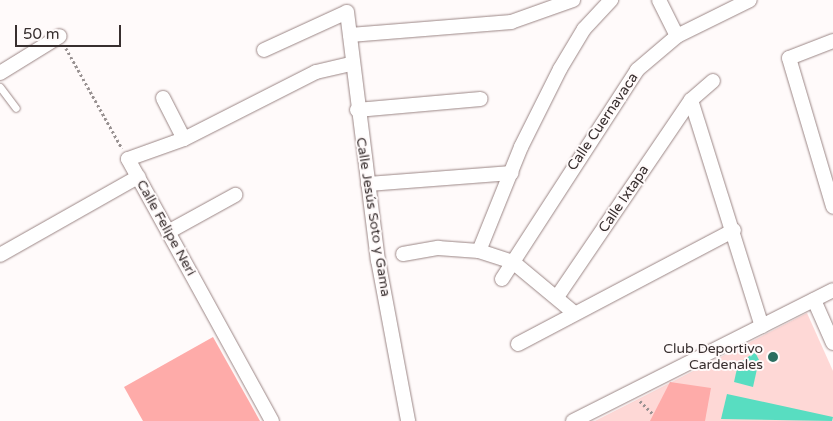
<!DOCTYPE html>
<meta charset="utf-8">
<style>
body{margin:0}
#map{position:relative;width:833px;height:421px;overflow:hidden;background:#fffafa;font-family:"Varela Round",sans-serif}
div>[style]{position:absolute}
[style*='--x']{left:calc(var(--x)*1px);top:calc(var(--y)*1px);width:calc(var(--w)*1px);rotate:calc(var(--a)*1deg)}
.green>*{inset:0;background:#fed8d6}
.water>*{inset:0;background:#58ddc1}
.building>*{inset:0;background:#feaba9}
.path>*{height:2.5px;margin-top:-1.25px;transform-origin:0;background:repeating-linear-gradient(90deg,#999292 0 2.5px,transparent 0 5px)}
.roads{filter:drop-shadow(0 0 1px #9b8685) drop-shadow(0 0 1px #9b8685)}
.lane>*{height:7px;margin:-3.5px;padding:0 3.5px;transform-origin:3.5px;border-radius:3.5px;background:#fff}
.street>*{height:14px;margin:-7px;padding:0 7px;transform-origin:7px;border-radius:7px;background:#fff}
.dots>*{width:14px;height:14px;translate:-50% -50%;box-sizing:border-box;border:2px solid #fffafa;border-radius:50%}
span{translate:-50% -50%;white-space:nowrap;text-align:center;line-height:1.15;-webkit-text-stroke:4px #fffafa;paint-order:stroke}
.street-label{font-size:14px;color:#382f2f}
.poi-label{font-size:14px;color:#382f2f}
.right{translate:-100% -50%;text-align:right}
.scale{position:absolute;left:15px;top:25px;width:106px;height:22px;box-sizing:border-box;border:2px solid #382f2f;border-top:0;padding-left:6px;font-size:15px;line-height:18px;white-space:nowrap;color:#382f2f;-webkit-text-stroke:4px #fffafa;paint-order:stroke}
</style>
<div id="map">
<div class="green">
<i style="clip-path:polygon(807px 313px,833px 371px,833px 421px,595px 421px)"></i>
</div>
<div class="water">
<i style="clip-path:polygon(755px 352px,759px 360px,753px 387px,734px 382px,738px 364px)"></i>
<i style="clip-path:polygon(727px 394px,833px 417px,832px 421px,721px 419px)"></i>
</div>
<div class="building">
<i style="clip-path:polygon(213px 337px,260px 421px,143px 421px,124px 387px)"></i>
<i style="clip-path:polygon(670px 382px,711px 388px,705px 421px,650px 421px)"></i>
</div>
<div class="path">
<i style="--x:66;--y:48;--w:115;--a:60.8"></i>
<i style="--x:640;--y:401;--w:18;--a:45"></i>
</div>
<div class="roads">
<div class="lane">
<i style="--x:0;--y:87;--w:26;--a:53"></i>
</div>
<div class="street">
<i style="--x:659;--y:0;--w:40;--a:63.4"></i>
<i style="--x:350;--y:35;--w:162;--a:-4.6"></i>
<i style="--x:511;--y:22;--w:66;--a:-19.5"></i>
<i style="--x:833;--y:41;--w:47;--a:158.9"></i>
<i style="--x:789;--y:58;--w:155;--a:73.5"></i>
<i style="--x:264;--y:50;--w:91;--a:-24.6"></i>
<i style="--x:347;--y:12;--w:250;--a:82.9"></i>
<i style="--x:378;--y:260;--w:164;--a:79.4"></i>
<i style="--x:0;--y:73;--w:70;--a:-31.7"></i>
<i style="--x:163;--y:98;--w:46;--a:62.9"></i>
<i style="--x:691;--y:100;--w:237;--a:72.6"></i>
<i style="--x:357;--y:110;--w:124;--a:-5.1"></i>
<i style="--x:368;--y:184;--w:144;--a:-4.4"></i>
<i style="--x:168;--y:232;--w:77;--a:-28.9"></i>
<i style="--x:479;--y:251;--w:112;--a:-68"></i>
<i style="--x:521;--y:147;--w:87;--a:-63.4"></i>
<i style="--x:560;--y:69;--w:47;--a:-59"></i>
<i style="--x:584;--y:29;--w:40;--a:-47"></i>
<i style="--x:403;--y:254;--w:36;--a:-10"></i>
<i style="--x:438;--y:248;--w:41;--a:4.2"></i>
<i style="--x:479;--y:251;--w:36;--a:18"></i>
<i style="--x:513;--y:262;--w:78;--a:39.8"></i>
<i style="--x:0;--y:255;--w:159;--a:-29.5"></i>
<i style="--x:502;--y:279;--w:249;--a:-57.1"></i>
<i style="--x:637;--y:70;--w:52;--a:-40.4"></i>
<i style="--x:677;--y:36;--w:81;--a:-26.3"></i>
<i style="--x:557;--y:297;--w:238;--a:-55.8"></i>
<i style="--x:691;--y:100;--w:29;--a:-41"></i>
<i style="--x:814;--y:300;--w:47;--a:66.2"></i>
<i style="--x:518;--y:344;--w:244;--a:-27.8"></i>
<i style="--x:272;--y:421;--w:299;--a:-118.8"></i>
<i style="--x:128;--y:159;--w:59;--a:-19.7"></i>
<i style="--x:184;--y:139;--w:148;--a:-26.9"></i>
<i style="--x:316;--y:72;--w:37;--a:-13"></i>
<i style="--x:573;--y:421;--w:291;--a:-26.7"></i>
</div>
</div>
<div class="dots">
<i style="left:773px;top:357px;background:#2b6e60"></i>
</div>
<div class="street-label">
<span style="left:603px;top:122px;rotate:-56deg">Calle Cuernavaca</span>
<span style="left:624px;top:199px;rotate:-56deg">Calle Ixtapa</span>
<span style="left:373px;top:217px;rotate:81deg">Calle Jesús Soto y Gama</span>
<span style="left:166px;top:228px;rotate:61deg">Calle Felipe Neri</span>
</div>
<div class="poi-label">
<span class="right" style="left:763px;top:357px">Club Deportivo<br>Cardenales</span>
</div>
<div class="scale">50 m</div>
</div>
